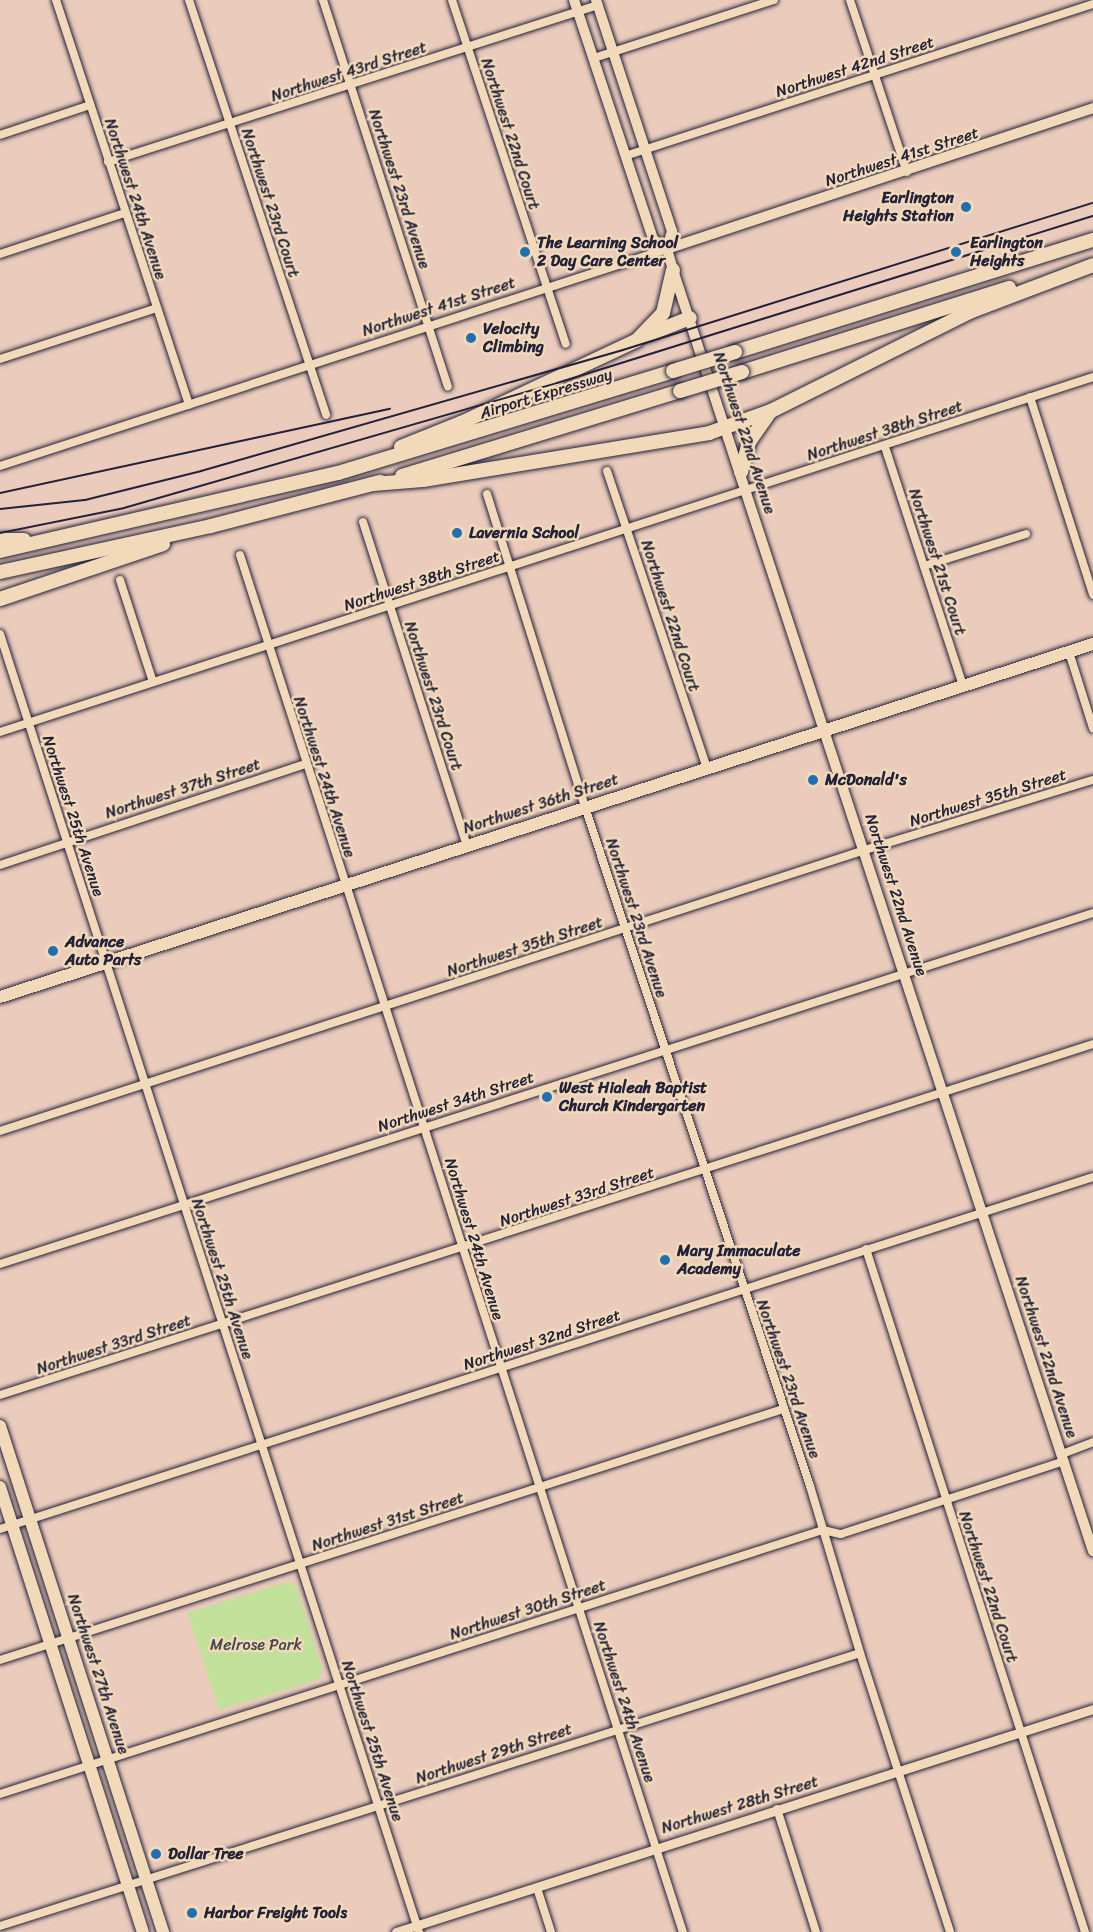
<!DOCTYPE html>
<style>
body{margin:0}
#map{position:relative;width:1093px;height:1932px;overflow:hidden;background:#ebcbbc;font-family:Sriracha,sans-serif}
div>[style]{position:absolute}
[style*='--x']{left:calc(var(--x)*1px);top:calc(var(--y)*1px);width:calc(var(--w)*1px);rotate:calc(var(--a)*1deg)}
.green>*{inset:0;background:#c1e19a}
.roads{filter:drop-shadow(0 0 2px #22223b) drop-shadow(0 0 2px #22223b)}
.minor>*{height:8px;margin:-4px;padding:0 4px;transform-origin:4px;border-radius:4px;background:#f1d9b9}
.tertiary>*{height:9px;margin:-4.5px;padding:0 4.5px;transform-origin:4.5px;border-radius:4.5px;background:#f1d9b9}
.secondary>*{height:10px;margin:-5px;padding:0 5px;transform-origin:5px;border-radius:5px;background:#f1d9b9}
.primary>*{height:12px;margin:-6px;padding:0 6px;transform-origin:6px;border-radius:6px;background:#f1d9b9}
.trunk>*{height:12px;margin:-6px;padding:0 6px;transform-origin:6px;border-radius:6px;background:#f1d9b9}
.motorway>*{height:14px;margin:-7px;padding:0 7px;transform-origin:7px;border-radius:7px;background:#f1d9b9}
.rail>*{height:2px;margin:-1px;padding:0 1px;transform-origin:1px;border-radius:1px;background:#22223b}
.bridges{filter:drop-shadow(0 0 2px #22223b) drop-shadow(0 0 2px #22223b)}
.motorway-bridge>*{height:14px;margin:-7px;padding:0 7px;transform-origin:7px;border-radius:7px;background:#f1d9b9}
.dots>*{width:16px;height:16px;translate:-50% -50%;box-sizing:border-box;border:3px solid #f1d9b9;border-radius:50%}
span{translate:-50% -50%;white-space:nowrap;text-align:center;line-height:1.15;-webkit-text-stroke:5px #f1d9b9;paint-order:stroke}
.street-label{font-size:16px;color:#22223b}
.poi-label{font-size:16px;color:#22223b;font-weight:700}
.right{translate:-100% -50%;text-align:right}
.left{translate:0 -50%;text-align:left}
.park-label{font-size:16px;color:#42484e}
</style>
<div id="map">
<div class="green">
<i style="clip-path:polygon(287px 1582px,296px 1586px,322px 1668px,321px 1675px,316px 1680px,219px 1710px,187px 1613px)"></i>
</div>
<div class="roads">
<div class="minor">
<i style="--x:56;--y:0;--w:426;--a:71.8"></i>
<i style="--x:189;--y:0;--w:437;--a:71.7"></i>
<i style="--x:323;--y:0;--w:406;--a:72.1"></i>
<i style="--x:452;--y:0;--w:362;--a:71.7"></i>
<i style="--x:850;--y:0;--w:181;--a:71.7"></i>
<i style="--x:594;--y:58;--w:189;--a:-17.9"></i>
<i style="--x:0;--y:135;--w:95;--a:-18.4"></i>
<i style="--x:625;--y:156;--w:492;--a:-18"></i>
<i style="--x:108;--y:162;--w:515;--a:-17.77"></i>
<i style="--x:0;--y:254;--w:132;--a:-18.2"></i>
<i style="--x:0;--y:359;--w:165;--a:-18"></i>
<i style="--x:1030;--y:397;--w:208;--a:72.3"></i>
<i style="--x:885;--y:447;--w:250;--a:71.9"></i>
<i style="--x:0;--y:466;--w:701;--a:-18.02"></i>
<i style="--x:607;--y:471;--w:314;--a:71.4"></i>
<i style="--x:487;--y:494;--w:328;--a:72.6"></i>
<i style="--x:585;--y:807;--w:715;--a:71.67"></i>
<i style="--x:810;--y:1486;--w:174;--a:73.3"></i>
<i style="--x:860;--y:1653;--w:293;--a:72.1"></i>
<i style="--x:363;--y:522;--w:339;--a:72.2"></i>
<i style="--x:240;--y:555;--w:1447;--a:72.17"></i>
<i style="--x:924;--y:566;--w:107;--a:-17.4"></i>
<i style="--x:120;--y:580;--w:107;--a:72.1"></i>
<i style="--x:0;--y:634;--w:1364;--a:72.11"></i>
<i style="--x:1069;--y:652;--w:80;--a:72.5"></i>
<i style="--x:0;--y:732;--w:1149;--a:-17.99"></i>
<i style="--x:0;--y:865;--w:322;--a:-18.3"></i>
<i style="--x:0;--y:1131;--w:909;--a:-18"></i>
<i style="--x:865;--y:850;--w:239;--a:-17.1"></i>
<i style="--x:866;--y:1249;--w:717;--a:72.22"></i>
<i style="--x:0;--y:1264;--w:1148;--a:-17.8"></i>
<i style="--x:0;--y:1395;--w:1148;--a:-17.8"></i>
<i style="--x:1062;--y:1454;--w:33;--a:-21"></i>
<i style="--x:0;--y:1529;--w:1148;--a:-17.85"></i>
<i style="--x:0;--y:1660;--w:822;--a:-17.77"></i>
<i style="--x:0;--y:1794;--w:864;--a:-17.79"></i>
<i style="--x:823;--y:1530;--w:18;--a:13"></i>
<i style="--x:841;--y:1534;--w:235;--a:-18.1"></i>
<i style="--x:777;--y:1809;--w:129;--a:72.4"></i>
<i style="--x:537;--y:1888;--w:46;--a:72.3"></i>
<i style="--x:0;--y:1926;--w:902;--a:-17.61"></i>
</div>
<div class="tertiary">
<i style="--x:396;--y:1932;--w:732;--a:-17.74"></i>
</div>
<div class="secondary">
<i style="--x:574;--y:0;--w:252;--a:71.7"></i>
<i style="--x:653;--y:239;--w:17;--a:36"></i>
<i style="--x:596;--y:0;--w:243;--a:71.8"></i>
<i style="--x:672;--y:231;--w:19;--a:106"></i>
<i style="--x:667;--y:249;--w:22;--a:74"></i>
<i style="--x:673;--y:270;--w:1348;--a:71.85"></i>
<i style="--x:667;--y:249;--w:449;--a:-18.3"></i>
</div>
<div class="primary">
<i style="--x:0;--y:997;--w:1149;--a:-17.9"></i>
</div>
<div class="trunk">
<i style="--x:0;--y:1426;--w:532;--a:72.14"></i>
<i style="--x:0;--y:1487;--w:467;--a:72.2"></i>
</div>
<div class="motorway">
<i style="--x:647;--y:335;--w:46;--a:-21.6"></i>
<i style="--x:735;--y:352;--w:375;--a:-17.4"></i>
<i style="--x:742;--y:372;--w:280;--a:-17.5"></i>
<i style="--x:401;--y:447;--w:65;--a:-21.8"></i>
<i style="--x:461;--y:423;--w:195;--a:-25.2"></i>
<i style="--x:637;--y:340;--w:37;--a:-46"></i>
<i style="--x:663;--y:313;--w:44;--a:-76.9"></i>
<i style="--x:741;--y:472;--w:31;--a:-75"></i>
<i style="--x:749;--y:442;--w:35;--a:-55"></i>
<i style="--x:402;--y:476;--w:291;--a:-17"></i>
<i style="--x:373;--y:484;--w:50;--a:-4.6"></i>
<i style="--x:423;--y:480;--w:290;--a:-9.3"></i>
<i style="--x:709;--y:433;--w:66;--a:-19.5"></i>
<i style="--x:771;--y:411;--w:225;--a:-26.5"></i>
<i style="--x:972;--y:311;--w:129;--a:-20.8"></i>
<i style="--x:0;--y:540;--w:24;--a:0"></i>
<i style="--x:0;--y:551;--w:347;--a:-13"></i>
<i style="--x:338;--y:473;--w:350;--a:-16.9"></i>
<i style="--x:0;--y:572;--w:216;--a:-12.3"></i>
<i style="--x:211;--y:526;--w:175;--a:-14.6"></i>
<i style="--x:0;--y:599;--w:172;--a:-18.6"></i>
</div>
</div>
<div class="rail">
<i style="--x:0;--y:493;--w:399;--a:-12.2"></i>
<i style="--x:0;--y:509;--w:85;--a:-6"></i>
<i style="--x:85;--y:500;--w:120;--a:-14"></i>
<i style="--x:201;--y:471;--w:439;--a:-16"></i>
<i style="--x:623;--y:350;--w:492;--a:-17.4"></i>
<i style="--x:0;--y:533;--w:126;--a:-11.4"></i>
<i style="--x:124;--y:508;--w:451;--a:-16.1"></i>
<i style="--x:557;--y:383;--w:561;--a:-17.31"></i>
</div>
<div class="bridges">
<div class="motorway-bridge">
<i style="--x:673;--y:371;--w:65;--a:-17"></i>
<i style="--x:680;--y:391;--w:65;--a:-17"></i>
</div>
</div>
<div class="dots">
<i style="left:966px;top:207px;background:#1f6fb2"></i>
<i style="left:525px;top:252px;background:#1f6fb2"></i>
<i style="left:956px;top:252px;background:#1f6fb2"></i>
<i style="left:471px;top:338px;background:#1f6fb2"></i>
<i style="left:457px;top:533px;background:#1f6fb2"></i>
<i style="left:813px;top:780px;background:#1f6fb2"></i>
<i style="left:53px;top:951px;background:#1f6fb2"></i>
<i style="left:547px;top:1097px;background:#1f6fb2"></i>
<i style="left:665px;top:1260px;background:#1f6fb2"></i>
<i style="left:156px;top:1854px;background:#1f6fb2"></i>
<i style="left:192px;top:1913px;background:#1f6fb2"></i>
</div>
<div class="street-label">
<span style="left:855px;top:67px;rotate:-18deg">Northwest 42nd Street</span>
<span style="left:349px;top:72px;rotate:-18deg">Northwest 43rd Street</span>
<span style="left:510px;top:134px;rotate:72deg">Northwest 22nd Court</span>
<span style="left:902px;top:157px;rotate:-18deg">Northwest 41st Street</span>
<span style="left:399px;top:189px;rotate:72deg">Northwest 23rd Avenue</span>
<span style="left:135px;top:199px;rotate:72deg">Northwest 24th Avenue</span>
<span style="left:270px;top:203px;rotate:72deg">Northwest 23rd Court</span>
<span style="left:439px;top:307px;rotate:-18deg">Northwest 41st Street</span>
<span style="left:546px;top:394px;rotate:-17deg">Airport Expressway</span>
<span style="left:885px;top:431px;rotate:-18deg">Northwest 38th Street</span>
<span style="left:744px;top:433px;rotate:72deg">Northwest 22nd Avenue</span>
<span style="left:937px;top:562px;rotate:72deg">Northwest 21st Court</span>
<span style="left:422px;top:581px;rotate:-18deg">Northwest 38th Street</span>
<span style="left:670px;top:616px;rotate:72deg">Northwest 22nd Court</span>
<span style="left:433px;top:696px;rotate:72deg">Northwest 23rd Court</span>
<span style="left:324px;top:777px;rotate:72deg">Northwest 24th Avenue</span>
<span style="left:183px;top:789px;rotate:-18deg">Northwest 37th Street</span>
<span style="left:988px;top:798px;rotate:-17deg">Northwest 35th Street</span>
<span style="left:541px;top:804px;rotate:-18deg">Northwest 36th Street</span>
<span style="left:73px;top:816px;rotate:72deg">Northwest 25th Avenue</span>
<span style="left:896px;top:895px;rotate:72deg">Northwest 22nd Avenue</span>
<span style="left:636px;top:918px;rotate:72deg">Northwest 23rd Avenue</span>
<span style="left:525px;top:947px;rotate:-18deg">Northwest 35th Street</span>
<span style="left:456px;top:1102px;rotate:-18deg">Northwest 34th Street</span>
<span style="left:577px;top:1197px;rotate:-18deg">Northwest 33rd Street</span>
<span style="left:474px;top:1239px;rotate:73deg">Northwest 24th Avenue</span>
<span style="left:222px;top:1279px;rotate:72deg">Northwest 25th Avenue</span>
<span style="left:542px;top:1340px;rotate:-18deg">Northwest 32nd Street</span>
<span style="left:114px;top:1345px;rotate:-18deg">Northwest 33rd Street</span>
<span style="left:1046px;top:1357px;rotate:72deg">Northwest 22nd Avenue</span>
<span style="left:788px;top:1379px;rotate:71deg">Northwest 23rd Avenue</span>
<span style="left:388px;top:1522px;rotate:-18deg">Northwest 31st Street</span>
<span style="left:988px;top:1587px;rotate:72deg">Northwest 22nd Court</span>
<span style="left:528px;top:1610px;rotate:-18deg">Northwest 30th Street</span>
<span style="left:98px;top:1674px;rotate:72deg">Northwest 27th Avenue</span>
<span style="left:624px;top:1702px;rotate:72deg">Northwest 24th Avenue</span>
<span style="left:372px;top:1741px;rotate:72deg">Northwest 25th Avenue</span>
<span style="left:494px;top:1754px;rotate:-18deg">Northwest 29th Street</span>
<span style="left:740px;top:1805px;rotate:-17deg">Northwest 28th Street</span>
</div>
<div class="poi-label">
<span class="right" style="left:954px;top:207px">Earlington<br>Heights Station</span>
<span class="left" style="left:537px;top:252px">The Learning School<br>2 Day Care Center</span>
<span class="left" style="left:970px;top:252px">Earlington<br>Heights</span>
<span class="left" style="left:483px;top:338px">Velocity<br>Climbing</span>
<span class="left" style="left:469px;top:533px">Lavernia School</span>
<span class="left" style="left:825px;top:780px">McDonald's</span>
<span class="left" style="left:65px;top:951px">Advance<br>Auto Parts</span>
<span class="left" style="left:559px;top:1097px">West Hialeah Baptist<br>Church Kindergarten</span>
<span class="left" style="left:677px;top:1260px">Mary Immaculate<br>Academy</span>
<span class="left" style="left:168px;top:1854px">Dollar Tree</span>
<span class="left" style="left:204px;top:1913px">Harbor Freight Tools</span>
</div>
<div class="park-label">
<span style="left:256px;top:1645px">Melrose Park</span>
</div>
</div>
